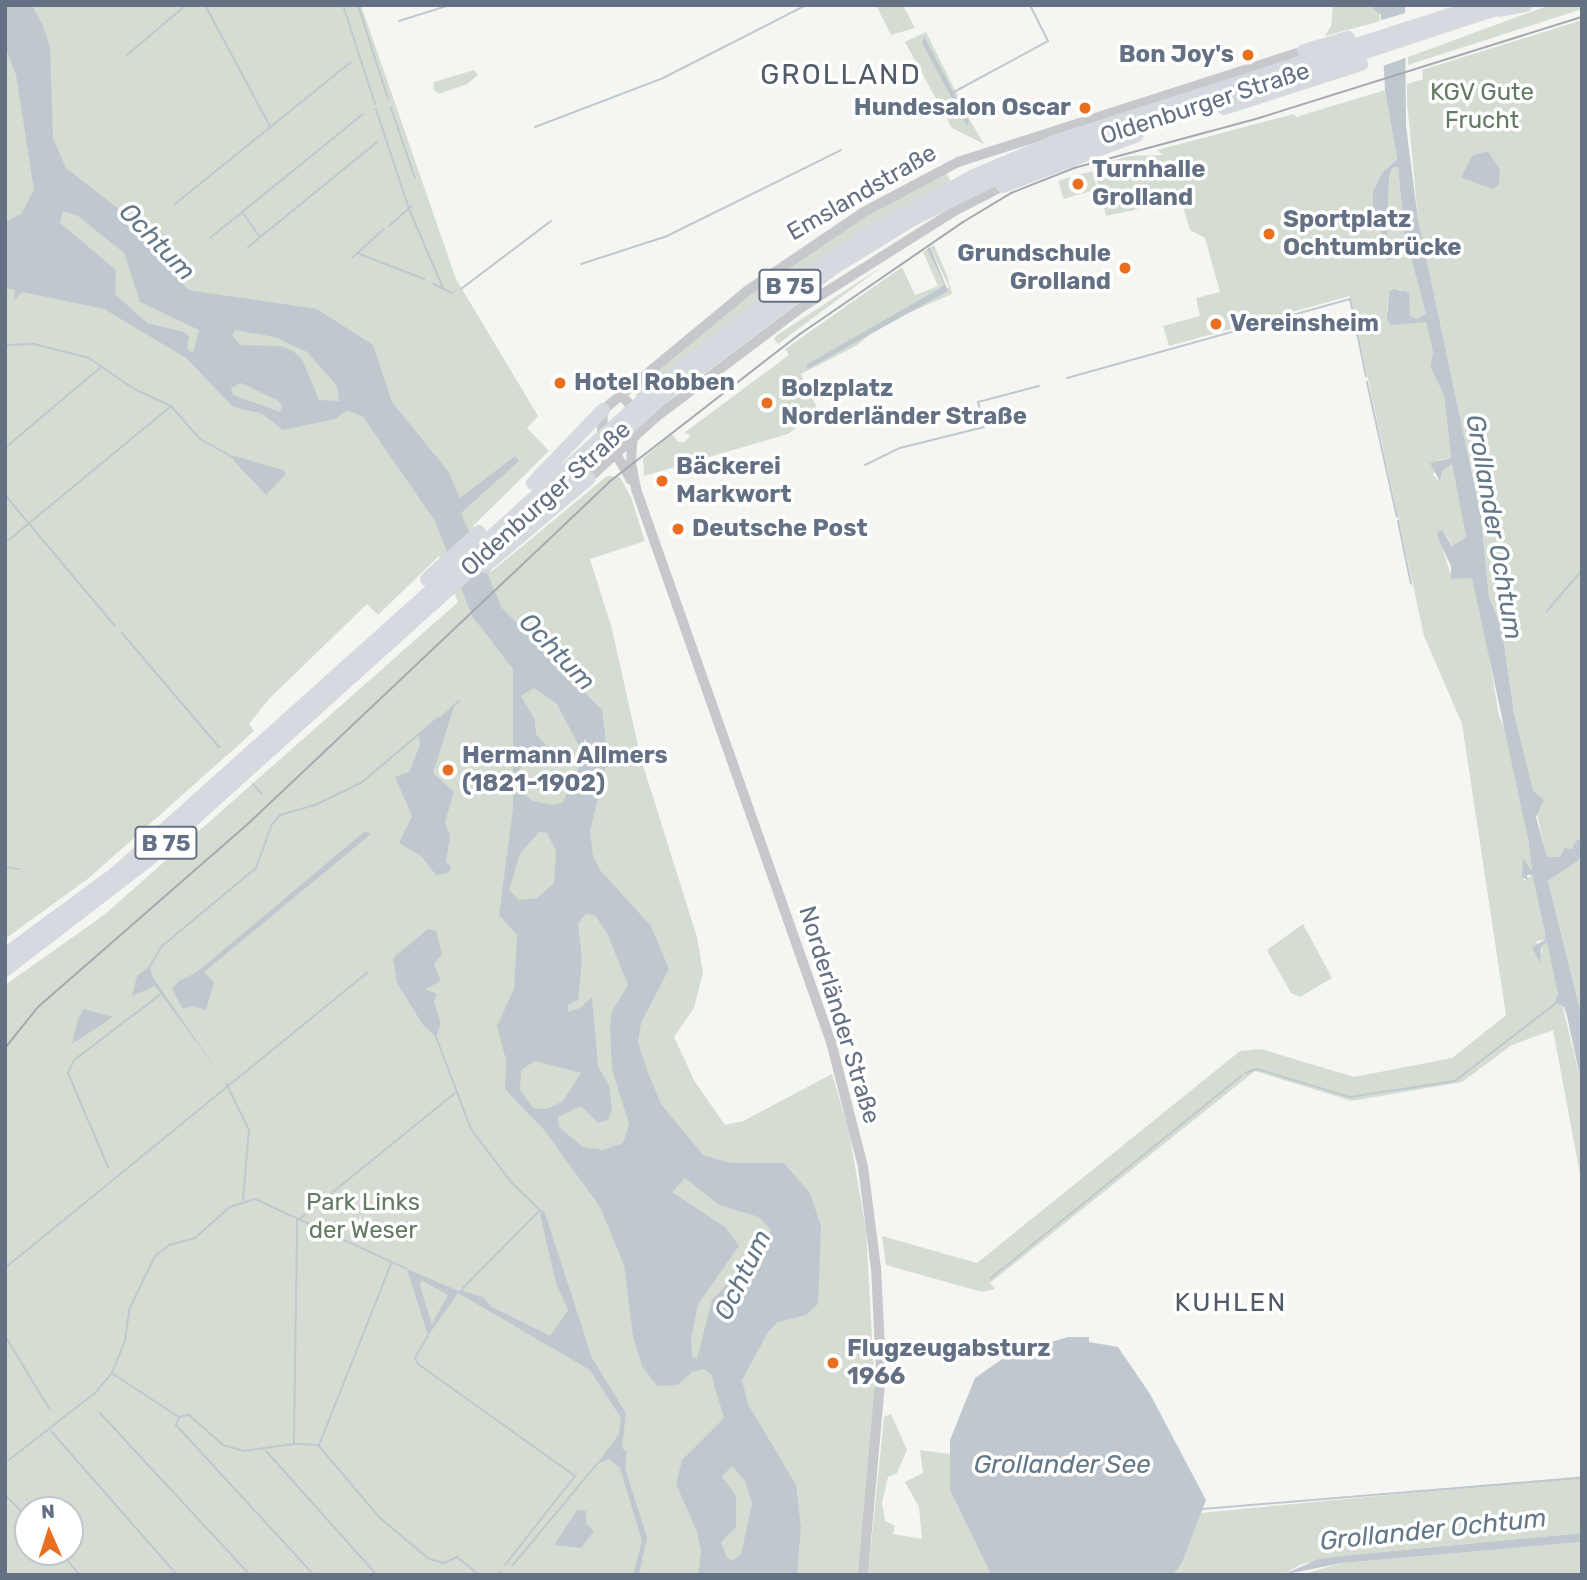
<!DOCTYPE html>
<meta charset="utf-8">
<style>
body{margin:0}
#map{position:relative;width:1587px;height:1580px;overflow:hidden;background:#f5f6f2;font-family:Rubik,sans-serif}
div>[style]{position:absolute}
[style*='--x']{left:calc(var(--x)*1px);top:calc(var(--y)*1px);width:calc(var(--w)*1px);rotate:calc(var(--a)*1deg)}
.green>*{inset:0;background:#d5ddd3;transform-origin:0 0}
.water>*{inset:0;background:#c0c8cf}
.pier>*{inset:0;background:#f5f6f2}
.stream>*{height:2px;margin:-1px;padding:0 1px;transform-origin:1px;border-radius:1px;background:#c0c8cf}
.minor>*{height:10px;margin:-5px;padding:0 5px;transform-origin:5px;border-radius:5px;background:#c6c8cc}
.highway>*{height:14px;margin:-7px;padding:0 7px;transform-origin:7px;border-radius:7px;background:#d6d9df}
.tram>*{height:2px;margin:-1px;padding:0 1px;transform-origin:1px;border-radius:1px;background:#a5a9b0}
.dots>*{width:19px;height:19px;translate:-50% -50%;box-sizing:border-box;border:4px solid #fff;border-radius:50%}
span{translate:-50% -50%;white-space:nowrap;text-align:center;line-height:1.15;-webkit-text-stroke:7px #fff;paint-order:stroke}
.shield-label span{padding:2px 5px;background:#fff;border:2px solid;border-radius:5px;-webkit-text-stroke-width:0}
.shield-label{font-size:23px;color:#647084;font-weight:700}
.poi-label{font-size:24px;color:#647084;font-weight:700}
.right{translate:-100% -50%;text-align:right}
.left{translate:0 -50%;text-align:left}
.park-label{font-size:24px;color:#647b63}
.street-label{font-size:24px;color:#647084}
.water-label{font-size:26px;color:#647888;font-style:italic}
.neighbourhood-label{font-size:26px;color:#525b69;letter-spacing:2px}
.quarter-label{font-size:28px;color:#525b69;letter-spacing:2px}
.frame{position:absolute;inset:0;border:7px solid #647084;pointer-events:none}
.north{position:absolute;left:14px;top:1496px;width:70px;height:70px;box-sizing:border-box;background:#fff;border:2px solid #c1c6ce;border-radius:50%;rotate:357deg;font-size:19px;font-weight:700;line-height:28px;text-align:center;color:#647084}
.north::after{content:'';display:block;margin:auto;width:24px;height:32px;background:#e86f20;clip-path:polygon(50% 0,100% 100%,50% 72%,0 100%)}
</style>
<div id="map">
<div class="green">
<i style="clip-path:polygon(evenodd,5px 5px,361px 5px,456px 279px,538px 416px,527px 428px,549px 451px,473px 526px,491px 572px,607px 476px,620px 477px,631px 497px,645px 541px,590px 559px,612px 629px,641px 759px,697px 937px,703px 973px,694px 1008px,674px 1037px,695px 1082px,725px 1125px,743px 1121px,832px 1074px,849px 1131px,866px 1230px,876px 1409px,859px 1575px,5px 1575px,5px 985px,104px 915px,458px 602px,439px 556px,378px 615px,367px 604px,270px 698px,249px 724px,254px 731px,242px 742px,89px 878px,5px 939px,5px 5px,28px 1510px,70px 1510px,70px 1552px,28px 1552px,28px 1510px)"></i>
<i style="clip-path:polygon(876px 5px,903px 5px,915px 28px,891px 35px)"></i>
<i style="clip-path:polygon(1333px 5px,1376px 5px,1381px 21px,1325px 36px,1331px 26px)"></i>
<i style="clip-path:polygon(1550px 5px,1582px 5px,1582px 9px,1408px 65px,1408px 57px)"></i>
<i style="clip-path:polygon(1582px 20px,1582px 841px,1560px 857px,1547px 858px,1514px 713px,1502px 629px,1489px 597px,1481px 516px,1418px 219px,1407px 101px,1407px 84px,1423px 79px,1422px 70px)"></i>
<i style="clip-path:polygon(926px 32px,970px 120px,984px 144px,952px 128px,905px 42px)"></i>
<i style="clip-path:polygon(474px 70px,478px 75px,467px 84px,439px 94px,433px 89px,434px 82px)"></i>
<i style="clip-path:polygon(1385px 90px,1397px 159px,1382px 173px,1373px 191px,1373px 208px,1384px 240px,1384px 257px,1392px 251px,1387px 242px,1389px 178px,1392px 168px,1398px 167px,1404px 232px,1426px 314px,1417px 319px,1410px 316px,1401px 289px,1389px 292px,1387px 310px,1395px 324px,1426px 321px,1433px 353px,1430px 366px,1444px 396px,1451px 458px,1439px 460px,1433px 475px,1440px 482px,1442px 471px,1452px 463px,1466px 537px,1453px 546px,1442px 530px,1437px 532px,1452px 579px,1472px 577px,1485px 633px,1499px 716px,1508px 736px,1528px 839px,1532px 871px,1524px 861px,1524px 881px,1532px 875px,1545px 933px,1545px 940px,1536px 941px,1543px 956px,1541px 947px,1547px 941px,1582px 1087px,1582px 1185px,1553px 1030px,1512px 1045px,1462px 1082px,1352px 1101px,1255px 1071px,990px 1283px,995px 1289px,982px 1292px,886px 1265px,882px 1236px,977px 1263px,1240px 1051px,1261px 1049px,1354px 1077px,1452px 1058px,1506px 1015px,1462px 724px,1424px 636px,1350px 296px,1169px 346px,1163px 326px,1200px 316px,1196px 298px,1220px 292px,1205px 238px,1190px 230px,1181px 200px,1106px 216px,1093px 166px,1129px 156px,1163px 155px,1157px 150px,1294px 114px,1296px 117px)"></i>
<i style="clip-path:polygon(945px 171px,951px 182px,750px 306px,637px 398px,634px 389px,751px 293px,860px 219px)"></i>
<i style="left:1092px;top:171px;width:19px;height:35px;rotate:74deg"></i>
<i style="clip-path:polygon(934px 245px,947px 275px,952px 294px,881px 325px,856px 346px,801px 374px,819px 412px,788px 434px,644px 476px,643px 458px,672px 434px,678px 442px,684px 442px,691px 435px,684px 433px,789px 355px,785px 349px,902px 267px,915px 295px,938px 286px,923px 252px,927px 249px,944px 284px,940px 288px,806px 367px,949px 287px,930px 247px)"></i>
<i style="clip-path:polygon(883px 266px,778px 344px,774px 339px,777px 335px)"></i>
<i style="clip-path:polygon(1582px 858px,1582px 1018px,1548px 881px)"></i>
<i style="clip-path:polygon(1303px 924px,1332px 978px,1300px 997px,1291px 993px,1267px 950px)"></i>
<i style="clip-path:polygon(891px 1414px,907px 1450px,897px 1473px,888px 1477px,882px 1503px,885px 1521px,895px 1526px,893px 1534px,922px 1539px,919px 1507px,905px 1482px,923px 1473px,920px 1450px,950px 1454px,950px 1490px,991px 1575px,868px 1575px,884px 1417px)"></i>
<i style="clip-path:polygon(1582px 1476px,1582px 1533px,1351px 1555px,1302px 1564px,1282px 1575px,1173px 1575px,1182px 1563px,1201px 1513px)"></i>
<i style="clip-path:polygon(1582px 1542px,1582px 1575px,1300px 1575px,1342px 1563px)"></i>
</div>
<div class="water">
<i style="clip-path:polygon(evenodd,5px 5px,32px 5px,43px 26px,50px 47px,53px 138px,66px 168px,129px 217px,188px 290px,317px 309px,373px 345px,392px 402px,448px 471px,460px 498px,515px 456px,519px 461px,461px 513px,502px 608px,602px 710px,608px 758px,590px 831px,593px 856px,600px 870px,651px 926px,669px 969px,641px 1023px,638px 1042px,647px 1070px,661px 1104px,703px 1155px,730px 1163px,784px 1163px,810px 1193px,821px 1226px,818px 1304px,806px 1315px,778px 1322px,768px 1332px,742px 1380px,748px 1404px,796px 1485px,801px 1528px,797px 1575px,698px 1575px,701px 1552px,697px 1532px,676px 1484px,682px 1460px,724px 1418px,711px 1374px,704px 1369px,692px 1372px,678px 1385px,657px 1386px,642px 1366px,633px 1337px,624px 1265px,600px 1207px,545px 1131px,505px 1089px,506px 1060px,497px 1026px,514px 989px,517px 935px,499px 915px,513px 809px,513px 669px,472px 616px,435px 521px,363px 417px,347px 410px,335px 419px,283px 430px,261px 413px,233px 407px,186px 358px,104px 309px,23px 292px,14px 300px,15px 290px,5px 288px,5px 222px,21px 214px,34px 190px,16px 75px,5px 47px,5px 5px,63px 211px,78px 216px,124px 253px,140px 302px,199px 330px,193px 353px,187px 349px,189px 336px,184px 332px,147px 323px,115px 294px,116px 270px,60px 223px,63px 211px,5px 5px,235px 330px,275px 337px,307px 352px,337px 386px,339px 401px,319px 400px,302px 359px,293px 351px,281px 346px,240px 345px,232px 335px,235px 330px,5px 5px,241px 383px,277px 400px,282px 406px,280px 412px,233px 395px,231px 388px,241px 383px,5px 5px,534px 688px,557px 704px,584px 756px,563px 802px,554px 805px,533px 801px,520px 791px,518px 783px,519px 770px,529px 760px,557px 764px,565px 760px,563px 752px,546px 745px,536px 734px,535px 720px,521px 696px,534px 688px,5px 5px,539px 832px,547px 833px,556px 851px,554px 883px,537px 898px,519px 900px,509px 890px,520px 854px,539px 832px,5px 5px,586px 914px,595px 915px,607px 933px,628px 985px,612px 1011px,610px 1029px,612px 1069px,629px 1124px,623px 1143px,603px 1150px,583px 1147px,559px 1127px,558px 1117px,581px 1106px,598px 1123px,608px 1120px,612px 1110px,609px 1086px,598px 1066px,592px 997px,580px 1008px,568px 1012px,568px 1005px,578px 1000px,582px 959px,578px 923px,586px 914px,5px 5px,535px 1061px,581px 1073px,563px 1101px,547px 1109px,533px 1108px,520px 1090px,521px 1070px,535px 1061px,5px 5px,685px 1178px,719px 1205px,759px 1217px,771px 1230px,769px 1239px,712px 1300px,697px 1359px,692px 1357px,691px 1340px,698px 1304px,739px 1246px,725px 1227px,672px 1192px,685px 1178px,5px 5px,732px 1466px,745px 1481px,752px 1503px,741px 1554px,733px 1561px,727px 1558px,721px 1542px,736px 1527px,736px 1496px,722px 1476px,732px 1466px)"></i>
<i style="clip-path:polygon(1376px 5px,1405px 5px,1406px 126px,1418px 219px,1481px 516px,1489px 597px,1502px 629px,1514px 713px,1533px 791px,1544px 800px,1536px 817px,1547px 857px,1560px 857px,1565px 848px,1572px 849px,1577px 840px,1582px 841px,1582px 858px,1548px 881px,1582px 1018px,1582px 1087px,1567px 1016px,1564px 1007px,1555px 1002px,1558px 994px,1547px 942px,1541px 947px,1540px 963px,1532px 947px,1545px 940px,1545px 933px,1532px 875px,1527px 875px,1528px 880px,1522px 877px,1523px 858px,1532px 871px,1528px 839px,1472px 578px,1451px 579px,1451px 566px,1439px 541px,1437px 532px,1442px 530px,1452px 546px,1466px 537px,1452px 464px,1442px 471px,1440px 482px,1430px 463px,1451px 458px,1444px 396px,1430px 366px,1433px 353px,1426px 322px,1391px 325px,1387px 320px,1389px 292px,1393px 289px,1409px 292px,1410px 316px,1417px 319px,1426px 314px,1404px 232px,1398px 167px,1392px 168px,1389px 178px,1387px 242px,1393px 255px,1389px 261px,1384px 257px,1384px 240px,1373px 208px,1373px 191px,1382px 173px,1397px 159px,1385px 90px,1381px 15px,1373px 9px)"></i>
<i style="clip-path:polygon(924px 36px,969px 122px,967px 126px,922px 43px)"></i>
<i style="clip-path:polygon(1488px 151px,1500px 170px,1499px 185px,1492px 189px,1461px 177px,1472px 156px)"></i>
<i style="clip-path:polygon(930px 247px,948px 291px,808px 369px,806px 365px,940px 288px,944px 284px,927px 249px)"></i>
<i style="clip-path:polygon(235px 456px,283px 470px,286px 474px,266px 495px,233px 460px)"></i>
<i style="clip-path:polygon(455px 704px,433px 773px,454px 792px,445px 822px,450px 836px,446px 862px,451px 867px,449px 873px,436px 875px,421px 856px,399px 843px,412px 816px,395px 777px,409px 772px,420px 745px,419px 735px)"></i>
<i style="clip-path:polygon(365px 831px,371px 834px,204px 972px,214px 982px,206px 1010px,193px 1006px,183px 1009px,172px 989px,179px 981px,197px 972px)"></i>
<i style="clip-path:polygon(428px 929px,436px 931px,442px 954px,434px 964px,441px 981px,425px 989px,437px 994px,434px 1002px,441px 1024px,436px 1037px,423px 1025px,397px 983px,393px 958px)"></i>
<i style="clip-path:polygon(150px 966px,152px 976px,221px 1076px,155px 986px,132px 996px,137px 976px)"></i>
<i style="clip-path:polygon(84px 1009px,113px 1017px,72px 1044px,78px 1019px)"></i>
<i style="clip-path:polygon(evenodd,544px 1210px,592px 1358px,626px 1413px,622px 1448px,627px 1452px,625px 1468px,647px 1537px,639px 1575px,633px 1575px,642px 1541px,620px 1468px,609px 1459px,596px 1465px,619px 1434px,621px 1418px,590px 1370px,458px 1293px,428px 1336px,407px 1269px,459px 1291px,464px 1287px,463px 1291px,483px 1297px,492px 1307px,550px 1336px,568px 1310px,556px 1283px,540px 1214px,544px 1210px,421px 1280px,448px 1295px,432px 1324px,420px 1286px,421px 1280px)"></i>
<i style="clip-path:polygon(1068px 1337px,1089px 1337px,1089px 1342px,1118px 1347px,1150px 1394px,1206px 1500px,1182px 1563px,1173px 1575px,991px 1575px,950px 1490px,950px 1440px,975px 1378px,1008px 1355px)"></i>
<i style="clip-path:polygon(577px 1510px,586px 1511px,586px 1523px,594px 1531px,581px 1548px,554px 1545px)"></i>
<i style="clip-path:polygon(1582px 1533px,1582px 1542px,1342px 1563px,1282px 1575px,1319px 1559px,1351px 1555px)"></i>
</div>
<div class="pier">
<i style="clip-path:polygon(1406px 13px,1408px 57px,1380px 67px,1378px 21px)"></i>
</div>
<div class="stream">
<i style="--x:205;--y:5;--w:137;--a:61.8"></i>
<i style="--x:343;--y:5;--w:104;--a:72.1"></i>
<i style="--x:358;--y:5;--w:99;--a:72.3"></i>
<i style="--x:399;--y:21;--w:53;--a:-17.4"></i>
<i style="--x:127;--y:55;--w:77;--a:-40.3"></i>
<i style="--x:952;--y:93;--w:109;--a:-28.4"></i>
<i style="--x:1048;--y:41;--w:40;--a:-116.6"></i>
<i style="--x:391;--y:108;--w:74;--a:71.1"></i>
<i style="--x:376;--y:109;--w:105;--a:71.7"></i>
<i style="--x:409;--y:209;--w:86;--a:66.7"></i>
<i style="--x:535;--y:127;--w:137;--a:-20.9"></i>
<i style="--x:663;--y:78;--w:161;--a:-27"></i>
<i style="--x:175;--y:204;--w:226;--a:-38.9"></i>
<i style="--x:243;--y:213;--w:29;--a:55"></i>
<i style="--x:389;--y:226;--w:30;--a:-42"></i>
<i style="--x:210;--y:238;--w:197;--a:-39"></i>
<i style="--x:248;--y:247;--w:166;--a:-39.1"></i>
<i style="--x:357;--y:253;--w:72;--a:21.2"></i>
<i style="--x:352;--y:258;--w:43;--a:-42.2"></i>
<i style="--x:581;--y:264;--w:90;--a:-18"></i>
<i style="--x:667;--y:236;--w:194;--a:-26.3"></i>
<i style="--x:433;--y:284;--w:21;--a:25"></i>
<i style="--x:461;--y:289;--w:113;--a:-37.1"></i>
<i style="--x:5;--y:345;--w:29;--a:-2"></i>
<i style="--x:34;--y:344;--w:57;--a:14.3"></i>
<i style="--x:89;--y:358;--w:55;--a:34.6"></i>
<i style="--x:134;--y:389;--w:41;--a:24.7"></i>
<i style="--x:171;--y:406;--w:44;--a:48.7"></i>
<i style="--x:200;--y:439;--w:39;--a:29"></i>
<i style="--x:1067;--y:378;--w:294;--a:-15.6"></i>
<i style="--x:1350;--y:299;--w:79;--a:78.3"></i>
<i style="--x:1367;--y:382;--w:138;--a:77.5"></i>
<i style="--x:5;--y:448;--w:126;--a:-40.2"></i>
<i style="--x:865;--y:465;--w:39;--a:-26"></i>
<i style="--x:900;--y:448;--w:87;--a:-14"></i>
<i style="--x:984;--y:427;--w:26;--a:-103"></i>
<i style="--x:978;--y:402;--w:63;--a:-14.7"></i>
<i style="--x:5;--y:495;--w:171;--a:50"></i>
<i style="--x:1398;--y:521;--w:64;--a:78.3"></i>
<i style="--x:5;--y:543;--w:215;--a:-39.5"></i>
<i style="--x:1547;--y:611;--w:54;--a:-49.5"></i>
<i style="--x:122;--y:633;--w:150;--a:49.6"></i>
<i style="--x:451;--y:708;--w:11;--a:-41"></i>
<i style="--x:253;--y:784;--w:13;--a:48"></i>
<i style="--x:5;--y:867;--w:15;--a:8"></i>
<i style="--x:150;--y:966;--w:23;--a:-59"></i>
<i style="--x:162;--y:946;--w:122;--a:-39.7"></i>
<i style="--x:256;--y:868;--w:47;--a:-70"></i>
<i style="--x:272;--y:824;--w:12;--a:-48"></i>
<i style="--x:280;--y:815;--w:36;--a:-16"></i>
<i style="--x:315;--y:805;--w:51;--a:-25.6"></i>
<i style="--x:361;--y:783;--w:101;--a:-40.2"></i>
<i style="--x:436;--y:1037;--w:98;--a:69.2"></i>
<i style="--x:471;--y:1129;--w:66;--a:53"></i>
<i style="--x:511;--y:1182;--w:43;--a:44.1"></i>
<i style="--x:1245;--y:1073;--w:13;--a:-18"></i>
<i style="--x:1257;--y:1069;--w:97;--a:16.8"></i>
<i style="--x:1350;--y:1097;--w:106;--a:-8.7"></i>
<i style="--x:1455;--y:1081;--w:128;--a:-37.7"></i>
<i style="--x:226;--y:1083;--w:52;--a:63.9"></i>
<i style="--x:249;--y:1130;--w:70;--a:94.9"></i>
<i style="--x:108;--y:1167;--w:102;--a:-113.1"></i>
<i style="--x:68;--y:1073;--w:14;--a:-65"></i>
<i style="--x:74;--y:1060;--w:109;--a:-37.2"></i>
<i style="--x:5;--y:1268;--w:468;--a:-39.2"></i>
<i style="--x:991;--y:1278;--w:321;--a:-38.9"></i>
<i style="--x:463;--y:1288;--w:110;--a:-45.4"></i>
<i style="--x:5;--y:1336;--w:87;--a:58.7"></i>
<i style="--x:428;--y:1336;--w:26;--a:121"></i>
<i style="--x:415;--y:1358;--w:7;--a:63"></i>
<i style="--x:418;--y:1364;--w:193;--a:35.5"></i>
<i style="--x:575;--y:1476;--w:113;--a:128.2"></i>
<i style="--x:113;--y:1374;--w:79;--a:33.1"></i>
<i style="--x:179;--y:1417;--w:10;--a:-11"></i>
<i style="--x:189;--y:1415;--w:45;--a:41.4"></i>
<i style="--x:223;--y:1445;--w:22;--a:16"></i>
<i style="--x:244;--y:1451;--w:50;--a:-8"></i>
<i style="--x:294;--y:1444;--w:24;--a:2"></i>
<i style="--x:318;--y:1445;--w:96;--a:49.7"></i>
<i style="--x:380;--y:1518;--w:64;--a:39.9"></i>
<i style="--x:429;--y:1559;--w:16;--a:15"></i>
<i style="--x:444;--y:1563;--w:14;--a:-25"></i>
<i style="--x:457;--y:1557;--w:28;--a:39"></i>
<i style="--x:100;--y:1413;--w:221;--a:47.2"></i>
<i style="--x:179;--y:1418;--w:8;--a:113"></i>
<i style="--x:176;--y:1425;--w:204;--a:47.4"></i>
<i style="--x:51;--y:1431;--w:191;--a:48.8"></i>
<i style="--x:294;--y:1443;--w:222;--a:-89.2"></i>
<i style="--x:297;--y:1221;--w:203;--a:-39"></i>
<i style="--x:319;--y:1445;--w:197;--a:-68.3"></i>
<i style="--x:266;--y:1451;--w:166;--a:48.2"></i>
<i style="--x:5;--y:1463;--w:114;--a:-37.9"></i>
<i style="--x:95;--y:1393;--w:26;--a:-50"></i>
<i style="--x:112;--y:1373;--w:35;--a:-68"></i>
<i style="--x:125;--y:1340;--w:30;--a:-82"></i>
<i style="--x:129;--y:1310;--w:60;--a:-64.3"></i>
<i style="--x:155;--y:1256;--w:18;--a:-38"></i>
<i style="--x:169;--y:1245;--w:27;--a:-15"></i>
<i style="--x:195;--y:1238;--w:47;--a:-41.5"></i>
<i style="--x:230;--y:1207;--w:26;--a:-18"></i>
<i style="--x:255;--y:1199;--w:167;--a:24.7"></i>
<i style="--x:5;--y:1495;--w:33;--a:45"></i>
<i style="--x:1202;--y:1509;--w:381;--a:-4.7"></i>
<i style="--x:60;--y:1552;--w:30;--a:49"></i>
<i style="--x:513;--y:1565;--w:131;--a:-50.3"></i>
<i style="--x:499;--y:1575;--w:4;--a:-63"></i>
</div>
<div class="minor">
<i style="--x:621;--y:394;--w:21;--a:51"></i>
<i style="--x:634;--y:410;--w:53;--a:93.2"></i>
<i style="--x:631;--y:463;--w:26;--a:79"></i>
<i style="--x:636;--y:489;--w:586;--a:70.58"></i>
<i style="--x:831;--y:1042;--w:129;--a:75.6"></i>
<i style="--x:863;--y:1167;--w:102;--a:82.7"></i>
<i style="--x:876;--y:1268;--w:104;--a:87.2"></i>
<i style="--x:881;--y:1372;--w:204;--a:95.1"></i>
<i style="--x:589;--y:478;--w:91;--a:-42.3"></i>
<i style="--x:656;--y:417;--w:183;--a:-37"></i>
<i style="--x:802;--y:307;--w:182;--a:-32.2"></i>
<i style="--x:956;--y:210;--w:53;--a:-27.1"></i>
<i style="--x:631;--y:480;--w:58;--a:-120.1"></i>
<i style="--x:602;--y:430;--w:20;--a:-87"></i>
<i style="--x:603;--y:410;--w:187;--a:-39.6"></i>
<i style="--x:747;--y:291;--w:139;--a:-34.1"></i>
<i style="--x:862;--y:213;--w:109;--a:-28"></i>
<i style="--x:958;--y:162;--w:363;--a:-17.8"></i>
</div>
<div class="highway">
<i style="--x:1500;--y:10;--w:26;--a:-11"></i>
<i style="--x:1304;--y:51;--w:46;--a:-16.5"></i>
<i style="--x:1224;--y:108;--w:144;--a:-17.8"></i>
<i style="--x:1003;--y:186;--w:143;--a:-20.8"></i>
<i style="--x:533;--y:483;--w:101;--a:-46.2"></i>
<i style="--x:485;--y:566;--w:136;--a:-40.2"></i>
<i style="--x:427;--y:579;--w:70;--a:-42.1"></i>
<i style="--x:5;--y:955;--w:137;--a:-36.4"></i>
<i style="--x:115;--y:874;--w:732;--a:-41.9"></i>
<i style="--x:660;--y:385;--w:127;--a:-38"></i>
<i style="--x:760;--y:307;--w:133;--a:-34.3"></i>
<i style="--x:870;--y:232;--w:118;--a:-28.3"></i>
<i style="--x:974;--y:176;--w:87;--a:-23"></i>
<i style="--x:1054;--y:142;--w:447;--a:-17.8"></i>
<i style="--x:5;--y:970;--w:179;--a:-37.5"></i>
<i style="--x:147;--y:861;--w:700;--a:-41.99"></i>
<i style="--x:667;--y:393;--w:210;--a:-36.9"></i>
<i style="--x:835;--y:267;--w:92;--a:-31.6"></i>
<i style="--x:913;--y:219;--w:130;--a:-26"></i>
<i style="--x:1030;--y:162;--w:503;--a:-18.18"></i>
</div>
<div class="tram">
<i style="--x:5;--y:1048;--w:53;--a:-51.2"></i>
<i style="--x:38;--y:1007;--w:281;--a:-41.1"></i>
<i style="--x:250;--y:822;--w:494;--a:-43.4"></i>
<i style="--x:609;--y:482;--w:242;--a:-37.8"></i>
<i style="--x:800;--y:334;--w:198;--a:-34.5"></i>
<i style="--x:963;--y:222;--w:56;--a:-31.1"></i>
<i style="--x:1011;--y:193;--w:68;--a:-21.6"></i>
<i style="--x:1074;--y:168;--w:192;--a:-15.1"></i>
<i style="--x:1259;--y:118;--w:338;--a:-17.4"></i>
</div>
<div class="dots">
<i style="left:1248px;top:55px;background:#e86f20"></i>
<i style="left:1085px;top:108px;background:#e86f20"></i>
<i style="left:1078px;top:184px;background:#e86f20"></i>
<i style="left:1269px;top:234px;background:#e86f20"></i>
<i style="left:1125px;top:268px;background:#e86f20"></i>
<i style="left:1216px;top:324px;background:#e86f20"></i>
<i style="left:560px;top:383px;background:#e86f20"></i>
<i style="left:767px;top:403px;background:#e86f20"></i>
<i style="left:662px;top:481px;background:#e86f20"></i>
<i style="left:678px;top:529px;background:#e86f20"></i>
<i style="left:448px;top:770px;background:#e86f20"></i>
<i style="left:833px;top:1363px;background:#e86f20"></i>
</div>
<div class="shield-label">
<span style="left:790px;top:286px">B 75</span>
<span style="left:166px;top:843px">B 75</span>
</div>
<div class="poi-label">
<span class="right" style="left:1234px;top:55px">Bon Joy's</span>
<span class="right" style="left:1071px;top:108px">Hundesalon Oscar</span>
<span class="left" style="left:1092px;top:184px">Turnhalle<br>Grolland</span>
<span class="left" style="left:1283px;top:234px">Sportplatz<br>Ochtumbrücke</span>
<span class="right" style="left:1111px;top:268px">Grundschule<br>Grolland</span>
<span class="left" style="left:1230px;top:324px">Vereinsheim</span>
<span class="left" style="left:574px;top:383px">Hotel Robben</span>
<span class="left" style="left:781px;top:403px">Bolzplatz<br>Norderländer Straße</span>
<span class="left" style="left:676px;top:481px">Bäckerei<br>Markwort</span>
<span class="left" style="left:692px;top:529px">Deutsche Post</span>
<span class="left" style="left:462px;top:770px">Hermann Allmers<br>(1821-1902)</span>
<span class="left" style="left:847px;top:1363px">Flugzeugabsturz<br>1966</span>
</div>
<div class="park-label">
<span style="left:1482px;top:107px">KGV Gute<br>Frucht</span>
<span style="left:363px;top:1217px">Park Links<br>der Weser</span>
</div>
<div class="street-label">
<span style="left:1205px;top:104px;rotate:-18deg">Oldenburger Straße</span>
<span style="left:862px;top:193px;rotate:-30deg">Emslandstraße</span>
<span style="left:546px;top:499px;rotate:-42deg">Oldenburger Straße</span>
<span style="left:839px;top:1015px;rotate:73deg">Norderländer Straße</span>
</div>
<div class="water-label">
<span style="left:157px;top:242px;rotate:46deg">Ochtum</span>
<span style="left:1494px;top:527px;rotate:80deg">Grollander Ochtum</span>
<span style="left:557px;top:652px;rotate:46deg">Ochtum</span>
<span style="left:743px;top:1275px;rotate:-64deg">Ochtum</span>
<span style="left:1062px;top:1465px">Grollander See</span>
<span style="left:1433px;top:1530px;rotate:-6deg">Grollander Ochtum</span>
</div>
<div class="neighbourhood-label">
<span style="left:1231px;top:1303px">KUHLEN</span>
</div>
<div class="quarter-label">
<span style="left:841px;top:75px">GROLLAND</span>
</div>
<div class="frame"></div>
<div class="north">N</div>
</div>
